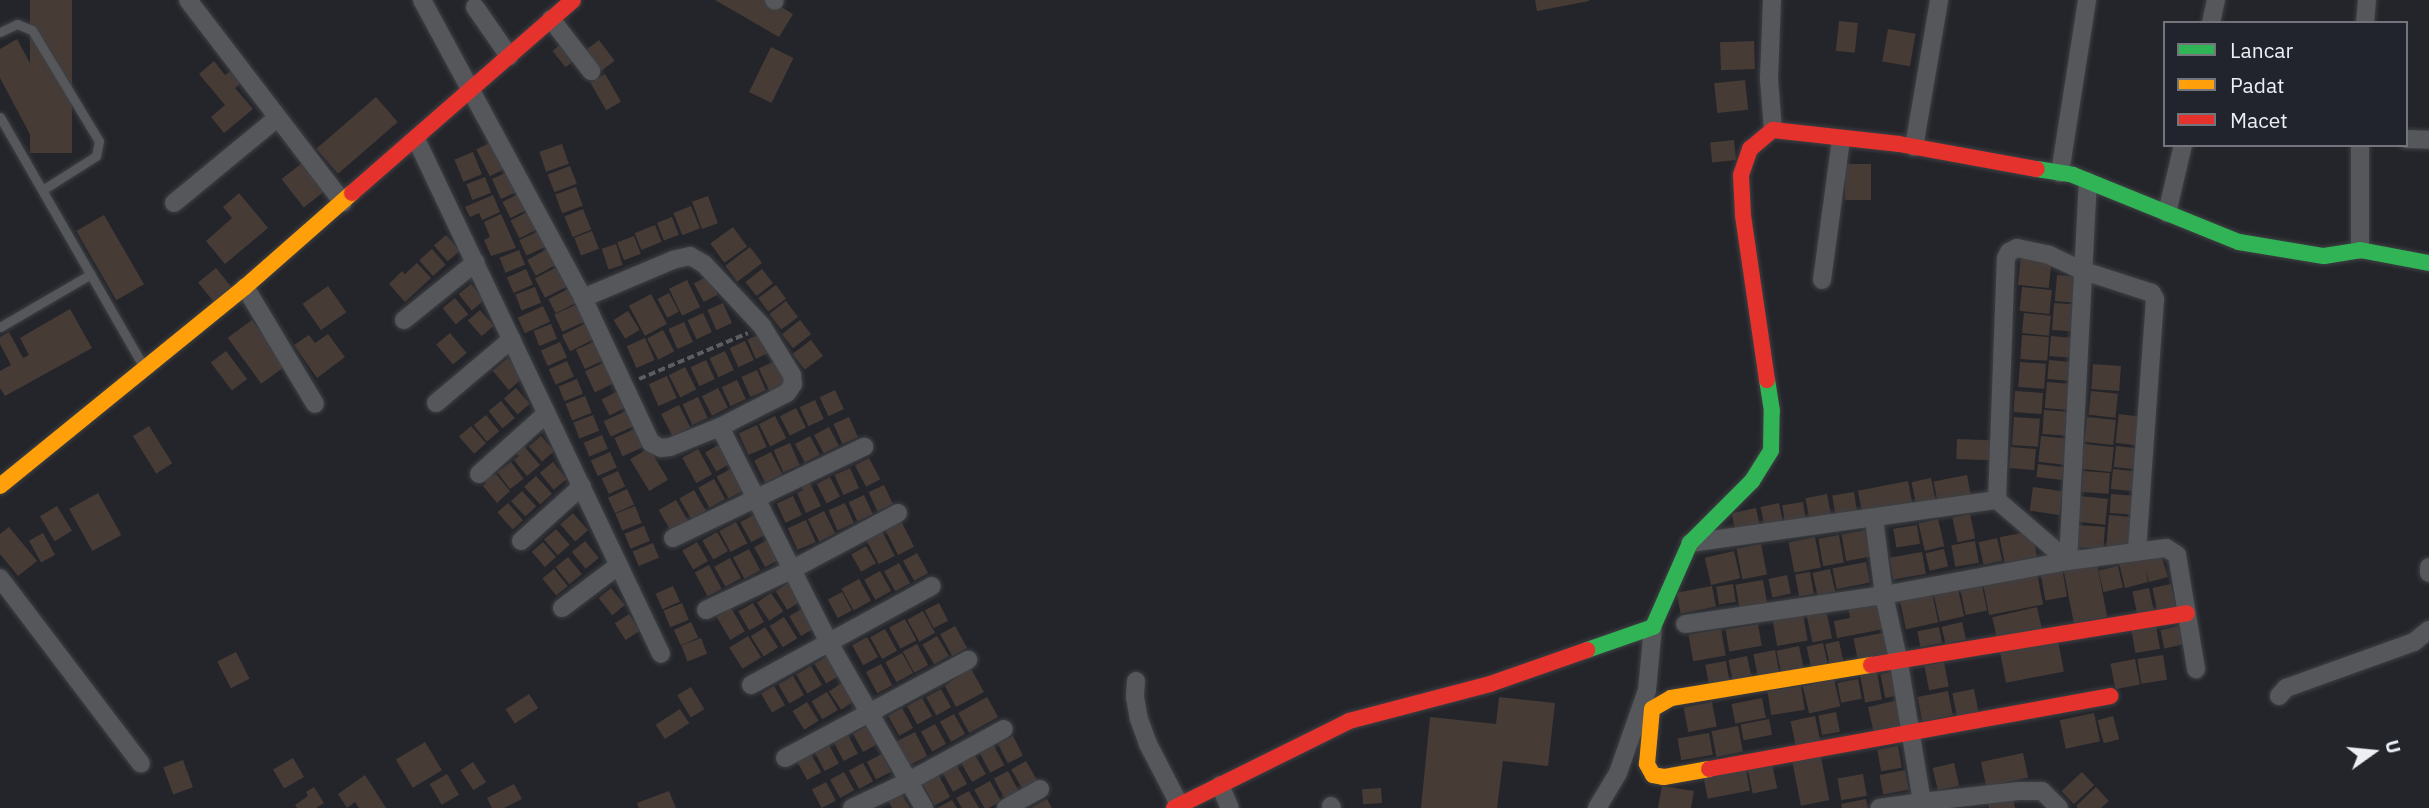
<!DOCTYPE html>
<style>
body{margin:0}
#map{position:relative;width:2429px;height:808px;overflow:hidden;background:#24252a;font-family:"IBM Plex Sans",sans-serif}
div>[style]{position:absolute}
[style*='--x']{left:calc(var(--x)*1px);top:calc(var(--y)*1px);width:calc(var(--w)*1px);rotate:calc(var(--a)*1deg)}
.building>*{inset:0;background:#473b36;transform-origin:0 0}
.path>*{height:3.5px;margin-top:-1.75px;transform-origin:0;background:repeating-linear-gradient(90deg,#5c5d60 0 7px,transparent 0 10.5px)}
.roads{filter:drop-shadow(0 0 2px #3e4044) drop-shadow(0 0 2px #3e4044)}
.lane>*{height:9px;margin:-4.5px;padding:0 4.5px;transform-origin:4.5px;border-radius:4.5px;background:#56575a}
.street>*{height:18px;margin:-9px;padding:0 9px;transform-origin:9px;border-radius:9px;background:#56575a}
.fast>*{height:16px;margin:-8px;padding:0 8px;transform-origin:8px;border-radius:8px;background:#30b455}
.slow>*{height:16px;margin:-8px;padding:0 8px;transform-origin:8px;border-radius:8px;background:#ff9f0a}
.jam>*{height:16px;margin:-8px;padding:0 8px;transform-origin:8px;border-radius:8px;background:#e5322d}
span{translate:-50% -50%;white-space:nowrap;text-align:center;line-height:1.15;-webkit-text-stroke:7px #21242d;paint-order:stroke}
.legend{position:absolute;left:2163px;top:21px;width:245px;height:126px;box-sizing:border-box;background:#21242d;border:2px solid #73757d;margin:0;padding:9px 12px;list-style:none;font-size:21px;color:#edeff5}
.legend li{display:flex;align-items:center;gap:14px;height:35px}
.legend b{width:35px;border:2px solid #73757d}
.north{position:absolute;left:2338px;top:717px;width:70px;height:70px;-webkit-text-stroke:5px #21242d;paint-order:stroke;rotate:75deg;font-size:19px;font-weight:700;line-height:28px;text-align:center;color:#edeff5}
.north::after{content:'';display:block;margin:auto;width:24px;height:32px;background:#edeff5;clip-path:polygon(50% 0,100% 100%,50% 72%,0 100%)}
</style>
<div id="map">
<div class="building">
<i style="left:30px;top:0;width:42px;height:153px"></i>
<i style="clip-path:polygon(715px 0,770px 0,793px 14px,779px 37px)"></i>
<i style="clip-path:polygon(1535px 0,1589px 0,1589px 1px,1537px 11px)"></i>
<i style="left:1839px;top:21px;width:19px;height:30px;rotate:6deg"></i>
<i style="left:1888px;top:29px;width:28px;height:33px;rotate:10deg"></i>
<i style="clip-path:polygon(17px 39px,62px 123px,32px 138px,0 78px,0 49px)"></i>
<i style="left:599px;top:40px;width:26px;height:17px;rotate:53deg"></i>
<i style="left:1754px;top:41px;width:28px;height:34px;rotate:88deg"></i>
<i style="left:561px;top:44px;width:21px;height:11px;rotate:51deg"></i>
<i style="left:771px;top:47px;width:25px;height:50px;rotate:26deg"></i>
<i style="clip-path:polygon(214px 61px,225px 75px,231px 71px,241px 83px,235px 88px,253px 109px,224px 133px,211px 117px,225px 105px,199px 74px)"></i>
<i style="left:605px;top:74px;width:32px;height:17px;rotate:60deg"></i>
<i style="left:1745px;top:80px;width:30px;height:31px;rotate:84deg"></i>
<i style="left:376px;top:97px;width:33px;height:79px;rotate:49deg"></i>
<i style="left:495px;top:140px;width:30px;height:21px;rotate:63deg"></i>
<i style="left:1734px;top:140px;width:20px;height:24px;rotate:84deg"></i>
<i style="left:562px;top:144px;width:21px;height:24px;rotate:71deg"></i>
<i style="left:473px;top:152px;width:24px;height:20px;rotate:68deg"></i>
<i style="left:306px;top:160px;width:36px;height:31px;rotate:52deg"></i>
<i style="left:1845px;top:164px;width:26px;height:36px"></i>
<i style="left:570px;top:166px;width:19px;height:24px;rotate:69deg"></i>
<i style="left:512px;top:170px;width:22px;height:22px;rotate:66deg"></i>
<i style="left:485px;top:177px;width:17px;height:20px;rotate:69deg"></i>
<i style="left:576px;top:187px;width:20px;height:22px;rotate:70deg"></i>
<i style="left:522px;top:192px;width:18px;height:22px;rotate:63deg"></i>
<i style="clip-path:polygon(239px 193px,268px 228px,225px 264px,206px 241px,232px 218px,223px 207px)"></i>
<i style="clip-path:polygon(493px 195px,500px 212px,482px 220px,479px 213px,470px 217px,465px 207px)"></i>
<i style="left:708px;top:196px;width:29px;height:17px;rotate:70deg"></i>
<i style="left:691px;top:206px;width:24px;height:19px;rotate:68deg"></i>
<i style="left:583px;top:209px;width:22px;height:20px;rotate:68deg"></i>
<i style="left:531px;top:210px;width:20px;height:23px;rotate:63deg"></i>
<i style="clip-path:polygon(501px 214px,516px 248px,491px 256px,484px 240px,490px 237px,484px 222px)"></i>
<i style="left:104px;top:215px;width:80px;height:32px;rotate:60deg"></i>
<i style="left:672px;top:217px;width:19px;height:16px;rotate:69deg"></i>
<i style="left:655px;top:225px;width:18px;height:22px;rotate:68deg"></i>
<i style="left:733px;top:227px;width:24px;height:28px;rotate:54deg"></i>
<i style="left:541px;top:230px;width:17px;height:24px;rotate:65deg"></i>
<i style="left:592px;top:231px;width:19px;height:19px;rotate:69deg"></i>
<i style="left:446px;top:235px;width:21px;height:16px;rotate:49deg"></i>
<i style="left:634px;top:236px;width:19px;height:18px;rotate:69deg"></i>
<i style="left:616px;top:244px;width:22px;height:15px;rotate:72deg"></i>
<i style="left:750px;top:247px;width:20px;height:31px;rotate:53deg"></i>
<i style="left:549px;top:248px;width:18px;height:25px;rotate:61deg"></i>
<i style="left:432px;top:249px;width:21px;height:17px;rotate:49deg"></i>
<i style="left:519px;top:250px;width:16px;height:21px;rotate:68deg"></i>
<i style="left:2021px;top:255px;width:31px;height:30px;rotate:6deg"></i>
<i style="clip-path:polygon(417px 263px,431px 278px,405px 302px,389px 284px,402px 271px,405px 274px)"></i>
<i style="left:559px;top:266px;width:22px;height:27px;rotate:63deg"></i>
<i style="left:216px;top:268px;width:26px;height:23px;rotate:51deg"></i>
<i style="left:526px;top:269px;width:17px;height:21px;rotate:66deg"></i>
<i style="left:762px;top:269px;width:18px;height:21px;rotate:52deg"></i>
<i style="left:2057px;top:275px;width:25px;height:26px;rotate:5deg"></i>
<i style="left:708px;top:276px;width:21px;height:16px;rotate:62deg"></i>
<i style="left:687px;top:280px;width:30px;height:20px;rotate:64deg"></i>
<i style="left:471px;top:284px;width:21px;height:16px;rotate:51deg"></i>
<i style="left:776px;top:285px;width:17px;height:22px;rotate:54deg"></i>
<i style="left:328px;top:286px;width:32px;height:31px;rotate:55deg"></i>
<i style="left:535px;top:287px;width:17px;height:21px;rotate:69deg"></i>
<i style="left:2022px;top:287px;width:30px;height:24px;rotate:6deg"></i>
<i style="left:568px;top:289px;width:16px;height:22px;rotate:63deg"></i>
<i style="left:669px;top:293px;width:21px;height:13px;rotate:62deg"></i>
<i style="left:651px;top:294px;width:34px;height:25px;rotate:62deg"></i>
<i style="left:455px;top:298px;width:21px;height:16px;rotate:51deg"></i>
<i style="left:786px;top:301px;width:20px;height:21px;rotate:53deg"></i>
<i style="left:723px;top:303px;width:22px;height:17px;rotate:66deg"></i>
<i style="left:2054px;top:303px;width:26px;height:27px;rotate:4deg"></i>
<i style="left:577px;top:304px;width:19px;height:25px;rotate:65deg"></i>
<i style="left:543px;top:306px;width:17px;height:28px;rotate:65deg"></i>
<i style="clip-path:polygon(70px 309px,92px 348px,5px 396px,0 388px,0 371px,11px 365px,0 344px,0 337px,9px 332px,23px 358px,29px 355px,20px 338px)"></i>
<i style="left:480px;top:310px;width:21px;height:16px;rotate:49deg"></i>
<i style="left:628px;top:311px;width:22px;height:17px;rotate:58deg"></i>
<i style="left:703px;top:313px;width:21px;height:17px;rotate:65deg"></i>
<i style="left:2024px;top:313px;width:27px;height:20px;rotate:6deg"></i>
<i style="left:252px;top:320px;width:57px;height:30px;rotate:54deg"></i>
<i style="left:800px;top:320px;width:18px;height:23px;rotate:52deg"></i>
<i style="left:684px;top:322px;width:22px;height:17px;rotate:66deg"></i>
<i style="left:586px;top:323px;width:18px;height:27px;rotate:63deg"></i>
<i style="left:551px;top:324px;width:16px;height:19px;rotate:68deg"></i>
<i style="left:663px;top:330px;width:24px;height:18px;rotate:62deg"></i>
<i style="left:765px;top:332px;width:21px;height:19px;rotate:67deg"></i>
<i style="left:450px;top:333px;width:26px;height:18px;rotate:50deg"></i>
<i style="clip-path:polygon(328px 334px,345px 357px,317px 378px,294px 345px,309px 335px,315px 343px)"></i>
<i style="left:2022px;top:335px;width:27px;height:24px;rotate:4deg"></i>
<i style="left:2051px;top:336px;width:25px;height:20px;rotate:5deg"></i>
<i style="left:645px;top:338px;width:24px;height:20px;rotate:66deg"></i>
<i style="left:811px;top:340px;width:20px;height:23px;rotate:53deg"></i>
<i style="left:595px;top:341px;width:21px;height:21px;rotate:65deg"></i>
<i style="left:745px;top:341px;width:21px;height:17px;rotate:65deg"></i>
<i style="left:560px;top:342px;width:17px;height:21px;rotate:66deg"></i>
<i style="left:226px;top:351px;width:35px;height:19px;rotate:53deg"></i>
<i style="left:725px;top:351px;width:21px;height:17px;rotate:65deg"></i>
<i style="left:508px;top:358px;width:25px;height:20px;rotate:50deg"></i>
<i style="left:706px;top:360px;width:21px;height:17px;rotate:65deg"></i>
<i style="left:777px;top:360px;width:26px;height:20px;rotate:65deg"></i>
<i style="left:2049px;top:360px;width:22px;height:19px;rotate:5deg"></i>
<i style="left:567px;top:361px;width:17px;height:20px;rotate:66deg"></i>
<i style="left:605px;top:362px;width:23px;height:22px;rotate:65deg"></i>
<i style="left:2020px;top:362px;width:26px;height:25px;rotate:4deg"></i>
<i style="left:2093px;top:364px;width:28px;height:25px;rotate:4deg"></i>
<i style="left:685px;top:367px;width:25px;height:18px;rotate:63deg"></i>
<i style="left:757px;top:370px;width:22px;height:17px;rotate:66deg"></i>
<i style="left:667px;top:376px;width:24px;height:20px;rotate:66deg"></i>
<i style="left:577px;top:379px;width:16px;height:20px;rotate:68deg"></i>
<i style="left:737px;top:380px;width:21px;height:17px;rotate:65deg"></i>
<i style="left:2047px;top:382px;width:24px;height:26px;rotate:5deg"></i>
<i style="left:516px;top:388px;width:21px;height:16px;rotate:49deg"></i>
<i style="left:718px;top:388px;width:22px;height:18px;rotate:63deg"></i>
<i style="left:622px;top:389px;width:18px;height:23px;rotate:63deg"></i>
<i style="left:835px;top:390px;width:21px;height:17px;rotate:65deg"></i>
<i style="left:2015px;top:391px;width:28px;height:21px;rotate:4deg"></i>
<i style="left:2091px;top:391px;width:27px;height:24px;rotate:6deg"></i>
<i style="left:585px;top:396px;width:18px;height:21px;rotate:68deg"></i>
<i style="left:698px;top:397px;width:23px;height:17px;rotate:65deg"></i>
<i style="left:815px;top:400px;width:21px;height:17px;rotate:65deg"></i>
<i style="left:501px;top:401px;width:22px;height:16px;rotate:51deg"></i>
<i style="left:679px;top:405px;width:25px;height:20px;rotate:63deg"></i>
<i style="left:796px;top:408px;width:22px;height:18px;rotate:63deg"></i>
<i style="left:630px;top:409px;width:17px;height:29px;rotate:65deg"></i>
<i style="left:2044px;top:410px;width:26px;height:24px;rotate:4deg"></i>
<i style="left:2119px;top:414px;width:26px;height:29px;rotate:7deg"></i>
<i style="left:486px;top:415px;width:21px;height:16px;rotate:51deg"></i>
<i style="left:593px;top:415px;width:17px;height:21px;rotate:69deg"></i>
<i style="left:775px;top:416px;width:25px;height:18px;rotate:63deg"></i>
<i style="left:849px;top:417px;width:22px;height:17px;rotate:66deg"></i>
<i style="left:2014px;top:417px;width:26px;height:28px;rotate:4deg"></i>
<i style="left:2087px;top:417px;width:29px;height:25px;rotate:6deg"></i>
<i style="left:757px;top:425px;width:24px;height:20px;rotate:66deg"></i>
<i style="left:149px;top:426px;width:44px;height:19px;rotate:58deg"></i>
<i style="left:471px;top:426px;width:23px;height:16px;rotate:49deg"></i>
<i style="left:639px;top:427px;width:20px;height:27px;rotate:66deg"></i>
<i style="left:829px;top:427px;width:21px;height:17px;rotate:62deg"></i>
<i style="left:602px;top:435px;width:15px;height:20px;rotate:67deg"></i>
<i style="left:541px;top:436px;width:20px;height:16px;rotate:49deg"></i>
<i style="left:810px;top:436px;width:21px;height:17px;rotate:62deg"></i>
<i style="left:2041px;top:436px;width:27px;height:26px;rotate:6deg"></i>
<i style="left:1957px;top:439px;width:34px;height:20px;rotate:2deg"></i>
<i style="left:790px;top:443px;width:24px;height:18px;rotate:66deg"></i>
<i style="left:720px;top:444px;width:22px;height:17px;rotate:60deg"></i>
<i style="left:2084px;top:444px;width:30px;height:25px;rotate:6deg"></i>
<i style="clip-path:polygon(523px 445px,540px 465px,527px 476px,514px 460px,519px 456px,515px 452px)"></i>
<i style="left:2116px;top:446px;width:28px;height:21px;rotate:6deg"></i>
<i style="left:2011px;top:447px;width:25px;height:21px;rotate:5deg"></i>
<i style="left:649px;top:448px;width:37px;height:22px;rotate:59deg"></i>
<i style="left:698px;top:449px;width:29px;height:18px;rotate:61deg"></i>
<i style="left:610px;top:452px;width:17px;height:21px;rotate:66deg"></i>
<i style="left:771px;top:452px;width:25px;height:19px;rotate:63deg"></i>
<i style="left:869px;top:458px;width:24px;height:16px;rotate:62deg"></i>
<i style="left:511px;top:462px;width:21px;height:17px;rotate:53deg"></i>
<i style="left:553px;top:462px;width:22px;height:17px;rotate:51deg"></i>
<i style="left:2038px;top:464px;width:26px;height:13px;rotate:7deg"></i>
<i style="left:734px;top:467px;width:25px;height:20px;rotate:61deg"></i>
<i style="left:850px;top:468px;width:22px;height:17px;rotate:66deg"></i>
<i style="left:2113px;top:469px;width:28px;height:20px;rotate:6deg"></i>
<i style="left:618px;top:471px;width:17px;height:18px;rotate:65deg"></i>
<i style="left:2083px;top:471px;width:27px;height:21px;rotate:4deg"></i>
<i style="clip-path:polygon(496px 474px,510px 491px,497px 503px,483px 486px,486px 483px,483px 479px)"></i>
<i style="left:1967px;top:475px;width:20px;height:34px;rotate:79deg"></i>
<i style="left:536px;top:476px;width:24px;height:16px;rotate:48deg"></i>
<i style="left:830px;top:477px;width:22px;height:15px;rotate:63deg"></i>
<i style="left:1931px;top:478px;width:24px;height:20px;rotate:78deg"></i>
<i style="left:714px;top:479px;width:23px;height:18px;rotate:61deg"></i>
<i style="clip-path:polygon(809px 481px,821px 506px,806px 513px,797px 493px,803px 490px,801px 485px)"></i>
<i style="left:1908px;top:481px;width:26px;height:51px;rotate:79deg"></i>
<i style="left:884px;top:485px;width:21px;height:17px;rotate:65deg"></i>
<i style="left:2033px;top:487px;width:30px;height:24px;rotate:8deg"></i>
<i style="left:627px;top:489px;width:17px;height:21px;rotate:65deg"></i>
<i style="left:694px;top:490px;width:24px;height:17px;rotate:60deg"></i>
<i style="left:522px;top:491px;width:21px;height:15px;rotate:47deg"></i>
<i style="left:1854px;top:492px;width:24px;height:22px;rotate:81deg"></i>
<i style="left:98px;top:493px;width:48px;height:33px;rotate:61deg"></i>
<i style="left:1827px;top:494px;width:20px;height:22px;rotate:79deg"></i>
<i style="left:2111px;top:494px;width:27px;height:19px;rotate:4deg"></i>
<i style="left:864px;top:495px;width:21px;height:17px;rotate:65deg"></i>
<i style="left:793px;top:496px;width:21px;height:18px;rotate:65deg"></i>
<i style="left:2080px;top:496px;width:28px;height:26px;rotate:6deg"></i>
<i style="left:676px;top:500px;width:24px;height:20px;rotate:60deg"></i>
<i style="left:1803px;top:502px;width:18px;height:21px;rotate:81deg"></i>
<i style="left:508px;top:503px;width:23px;height:14px;rotate:49deg"></i>
<i style="left:845px;top:503px;width:22px;height:18px;rotate:66deg"></i>
<i style="left:1779px;top:503px;width:24px;height:19px;rotate:78deg"></i>
<i style="left:57px;top:506px;width:29px;height:20px;rotate:59deg"></i>
<i style="left:635px;top:506px;width:18px;height:21px;rotate:68deg"></i>
<i style="left:1756px;top:508px;width:19px;height:25px;rotate:78deg"></i>
<i style="left:824px;top:511px;width:25px;height:18px;rotate:63deg"></i>
<i style="left:573px;top:513px;width:23px;height:17px;rotate:49deg"></i>
<i style="left:755px;top:514px;width:23px;height:17px;rotate:61deg"></i>
<i style="left:1970px;top:514px;width:25px;height:18px;rotate:78deg"></i>
<i style="left:2109px;top:515px;width:22px;height:31px;rotate:5deg"></i>
<i style="left:1938px;top:519px;width:28px;height:20px;rotate:77deg"></i>
<i style="left:806px;top:520px;width:24px;height:20px;rotate:66deg"></i>
<i style="left:901px;top:521px;width:29px;height:18px;rotate:63deg"></i>
<i style="left:736px;top:522px;width:24px;height:19px;rotate:62deg"></i>
<i style="left:1917px;top:525px;width:19px;height:24px;rotate:81deg"></i>
<i style="left:2078px;top:525px;width:27px;height:22px;rotate:4deg"></i>
<i style="left:644px;top:526px;width:16px;height:21px;rotate:68deg"></i>
<i style="clip-path:polygon(9px 527px,37px 561px,18px 576px,0 554px,0 534px)"></i>
<i style="left:556px;top:529px;width:21px;height:16px;rotate:49deg"></i>
<i style="left:1872px;top:529px;width:27px;height:31px;rotate:80deg"></i>
<i style="left:882px;top:531px;width:28px;height:18px;rotate:63deg"></i>
<i style="left:2032px;top:531px;width:26px;height:33px;rotate:79deg"></i>
<i style="left:717px;top:532px;width:22px;height:17px;rotate:60deg"></i>
<i style="left:43px;top:533px;width:25px;height:16px;rotate:61deg"></i>
<i style="left:1839px;top:535px;width:28px;height:21px;rotate:80deg"></i>
<i style="left:1815px;top:537px;width:31px;height:27px;rotate:79deg"></i>
<i style="left:1997px;top:538px;width:23px;height:19px;rotate:77deg"></i>
<i style="left:769px;top:539px;width:23px;height:17px;rotate:61deg"></i>
<i style="left:585px;top:541px;width:22px;height:17px;rotate:51deg"></i>
<i style="left:1975px;top:541px;width:22px;height:24px;rotate:80deg"></i>
<i style="left:543px;top:542px;width:20px;height:15px;rotate:49deg"></i>
<i style="left:697px;top:542px;width:22px;height:17px;rotate:60deg"></i>
<i style="left:653px;top:543px;width:16px;height:22px;rotate:68deg"></i>
<i style="left:1761px;top:544px;width:31px;height:25px;rotate:79deg"></i>
<i style="left:866px;top:546px;width:20px;height:17px;rotate:60deg"></i>
<i style="left:749px;top:549px;width:24px;height:18px;rotate:62deg"></i>
<i style="left:1944px;top:549px;width:18px;height:19px;rotate:77deg"></i>
<i style="left:1734px;top:551px;width:28px;height:30px;rotate:77deg"></i>
<i style="left:1922px;top:552px;width:22px;height:33px;rotate:80deg"></i>
<i style="clip-path:polygon(2160px 552px,2168px 577px,2149px 582px,2146px 571px,2148px 582px,2125px 588px,2119px 563px)"></i>
<i style="left:917px;top:553px;width:23px;height:16px;rotate:61deg"></i>
<i style="left:568px;top:557px;width:22px;height:16px;rotate:51deg"></i>
<i style="left:730px;top:558px;width:23px;height:18px;rotate:61deg"></i>
<i style="left:1866px;top:562px;width:21px;height:34px;rotate:79deg"></i>
<i style="left:899px;top:563px;width:23px;height:17px;rotate:61deg"></i>
<i style="left:2097px;top:564px;width:54px;height:34px;rotate:79deg"></i>
<i style="left:709px;top:565px;width:27px;height:16px;rotate:62deg"></i>
<i style="left:2118px;top:566px;width:22px;height:20px;rotate:77deg"></i>
<i style="left:2062px;top:568px;width:29px;height:22px;rotate:80deg"></i>
<i style="left:554px;top:569px;width:22px;height:15px;rotate:51deg"></i>
<i style="left:1830px;top:569px;width:23px;height:18px;rotate:77deg"></i>
<i style="left:880px;top:571px;width:23px;height:18px;rotate:61deg"></i>
<i style="left:1810px;top:572px;width:22px;height:15px;rotate:80deg"></i>
<i style="left:2037px;top:573px;width:32px;height:55px;rotate:79deg"></i>
<i style="left:1787px;top:575px;width:19px;height:19px;rotate:78deg"></i>
<i style="left:859px;top:579px;width:25px;height:20px;rotate:61deg"></i>
<i style="left:1763px;top:580px;width:23px;height:28px;rotate:80deg"></i>
<i style="left:790px;top:582px;width:22px;height:17px;rotate:58deg"></i>
<i style="left:1733px;top:584px;width:18px;height:17px;rotate:81deg"></i>
<i style="left:2171px;top:584px;width:25px;height:19px;rotate:78deg"></i>
<i style="left:1957px;top:585px;width:32px;height:25px;rotate:77deg"></i>
<i style="left:673px;top:586px;width:17px;height:19px;rotate:66deg"></i>
<i style="left:1712px;top:586px;width:21px;height:36px;rotate:79deg"></i>
<i style="left:1982px;top:586px;width:25px;height:22px;rotate:78deg"></i>
<i style="left:611px;top:588px;width:22px;height:16px;rotate:51deg"></i>
<i style="left:2149px;top:588px;width:25px;height:17px;rotate:78deg"></i>
<i style="left:842px;top:592px;width:21px;height:16px;rotate:62deg"></i>
<i style="left:771px;top:593px;width:22px;height:17px;rotate:56deg"></i>
<i style="left:1932px;top:593px;width:30px;height:33px;rotate:78deg"></i>
<i style="clip-path:polygon(1878px 600px,1884px 629px,1837px 638px,1834px 621px,1850px 618px,1848px 606px)"></i>
<i style="left:682px;top:603px;width:18px;height:20px;rotate:68deg"></i>
<i style="left:753px;top:603px;width:22px;height:17px;rotate:60deg"></i>
<i style="left:939px;top:603px;width:20px;height:16px;rotate:63deg"></i>
<i style="left:2037px;top:607px;width:23px;height:46px;rotate:77deg"></i>
<i style="left:731px;top:608px;width:27px;height:17px;rotate:59deg"></i>
<i style="left:803px;top:608px;width:23px;height:16px;rotate:59deg"></i>
<i style="left:1826px;top:610px;width:29px;height:20px;rotate:78deg"></i>
<i style="left:923px;top:611px;width:25px;height:18px;rotate:61deg"></i>
<i style="left:629px;top:614px;width:20px;height:17px;rotate:57deg"></i>
<i style="left:1803px;top:614px;width:27px;height:31px;rotate:80deg"></i>
<i style="left:784px;top:617px;width:25px;height:17px;rotate:58deg"></i>
<i style="left:905px;top:619px;width:24px;height:18px;rotate:62deg"></i>
<i style="left:691px;top:622px;width:17px;height:19px;rotate:65deg"></i>
<i style="left:1962px;top:622px;width:18px;height:21px;rotate:77deg"></i>
<i style="left:1758px;top:624px;width:22px;height:33px;rotate:80deg"></i>
<i style="left:955px;top:626px;width:25px;height:17px;rotate:61deg"></i>
<i style="left:2156px;top:626px;width:23px;height:25px;rotate:80deg"></i>
<i style="left:2179px;top:626px;width:19px;height:19px;rotate:78deg"></i>
<i style="left:765px;top:627px;width:24px;height:17px;rotate:57deg"></i>
<i style="left:1939px;top:627px;width:16px;height:22px;rotate:79deg"></i>
<i style="left:885px;top:629px;width:25px;height:17px;rotate:61deg"></i>
<i style="left:1721px;top:629px;width:27px;height:33px;rotate:80deg"></i>
<i style="left:1887px;top:632px;width:26px;height:34px;rotate:79deg"></i>
<i style="left:748px;top:636px;width:25px;height:22px;rotate:58deg"></i>
<i style="left:937px;top:636px;width:23px;height:17px;rotate:59deg"></i>
<i style="left:867px;top:637px;width:23px;height:17px;rotate:61deg"></i>
<i style="left:701px;top:638px;width:17px;height:21px;rotate:69deg"></i>
<i style="left:1839px;top:641px;width:25px;height:14px;rotate:78deg"></i>
<i style="left:2058px;top:641px;width:31px;height:59px;rotate:79deg"></i>
<i style="left:1823px;top:643px;width:23px;height:17px;rotate:77deg"></i>
<i style="left:917px;top:644px;width:24px;height:16px;rotate:62deg"></i>
<i style="left:1799px;top:646px;width:24px;height:23px;rotate:78deg"></i>
<i style="left:1775px;top:650px;width:25px;height:22px;rotate:79deg"></i>
<i style="left:236px;top:652px;width:30px;height:21px;rotate:63deg"></i>
<i style="left:902px;top:653px;width:23px;height:19px;rotate:61deg"></i>
<i style="left:829px;top:655px;width:23px;height:17px;rotate:59deg"></i>
<i style="left:2163px;top:655px;width:25px;height:26px;rotate:81deg"></i>
<i style="left:1747px;top:656px;width:24px;height:19px;rotate:78deg"></i>
<i style="left:2135px;top:659px;width:26px;height:25px;rotate:79deg"></i>
<i style="left:1726px;top:661px;width:23px;height:21px;rotate:80deg"></i>
<i style="left:1944px;top:662px;width:25px;height:20px;rotate:79deg"></i>
<i style="left:881px;top:664px;width:24px;height:17px;rotate:62deg"></i>
<i style="left:811px;top:666px;width:22px;height:17px;rotate:60deg"></i>
<i style="clip-path:polygon(970px 667px,984px 692px,956px 707px,945px 686px)"></i>
<i style="left:1897px;top:671px;width:24px;height:17px;rotate:78deg"></i>
<i style="left:1877px;top:672px;width:28px;height:17px;rotate:80deg"></i>
<i style="left:793px;top:676px;width:22px;height:17px;rotate:60deg"></i>
<i style="left:1834px;top:679px;width:28px;height:32px;rotate:77deg"></i>
<i style="left:1858px;top:679px;width:20px;height:21px;rotate:79deg"></i>
<i style="left:843px;top:682px;width:22px;height:17px;rotate:56deg"></i>
<i style="left:774px;top:686px;width:22px;height:15px;rotate:60deg"></i>
<i style="left:1801px;top:686px;width:24px;height:34px;rotate:81deg"></i>
<i style="left:691px;top:687px;width:26px;height:16px;rotate:59deg"></i>
<i style="left:941px;top:689px;width:21px;height:17px;rotate:61deg"></i>
<i style="left:1974px;top:689px;width:25px;height:22px;rotate:79deg"></i>
<i style="left:1948px;top:691px;width:25px;height:31px;rotate:79deg"></i>
<i style="left:827px;top:692px;width:21px;height:18px;rotate:59deg"></i>
<i style="left:529px;top:694px;width:17px;height:28px;rotate:57deg"></i>
<i style="left:987px;top:697px;width:23px;height:33px;rotate:61deg"></i>
<i style="clip-path:polygon(1499px 697px,1555px 703px,1548px 766px,1503px 761px,1497px 808px,1421px 808px,1430px 717px,1496px 724px)"></i>
<i style="left:922px;top:698px;width:21px;height:17px;rotate:61deg"></i>
<i style="left:1762px;top:698px;width:20px;height:31px;rotate:79deg"></i>
<i style="left:1903px;top:699px;width:27px;height:36px;rotate:77deg"></i>
<i style="left:807px;top:702px;width:22px;height:17px;rotate:58deg"></i>
<i style="left:1712px;top:702px;width:25px;height:29px;rotate:79deg"></i>
<i style="left:902px;top:708px;width:23px;height:16px;rotate:61deg"></i>
<i style="left:680px;top:709px;width:17px;height:29px;rotate:57deg"></i>
<i style="left:1836px;top:712px;width:20px;height:18px;rotate:79deg"></i>
<i style="left:2094px;top:713px;width:29px;height:35px;rotate:78deg"></i>
<i style="left:954px;top:714px;width:23px;height:16px;rotate:61deg"></i>
<i style="left:1815px;top:716px;width:29px;height:25px;rotate:78deg"></i>
<i style="left:2113px;top:716px;width:24px;height:16px;rotate:75deg"></i>
<i style="left:1769px;top:719px;width:16px;height:29px;rotate:79deg"></i>
<i style="left:935px;top:724px;width:23px;height:16px;rotate:61deg"></i>
<i style="left:867px;top:726px;width:21px;height:16px;rotate:61deg"></i>
<i style="left:1738px;top:726px;width:26px;height:27px;rotate:79deg"></i>
<i style="left:915px;top:732px;width:27px;height:21px;rotate:63deg"></i>
<i style="left:1709px;top:733px;width:22px;height:32px;rotate:80deg"></i>
<i style="left:848px;top:735px;width:21px;height:16px;rotate:62deg"></i>
<i style="left:1013px;top:736px;width:22px;height:17px;rotate:63deg"></i>
<i style="left:425px;top:742px;width:33px;height:34px;rotate:59deg"></i>
<i style="left:993px;top:744px;width:24px;height:16px;rotate:62deg"></i>
<i style="left:829px;top:745px;width:21px;height:16px;rotate:62deg"></i>
<i style="left:1898px;top:746px;width:22px;height:21px;rotate:80deg"></i>
<i style="left:1820px;top:752px;width:49px;height:29px;rotate:79deg"></i>
<i style="left:2023px;top:753px;width:25px;height:43px;rotate:78deg"></i>
<i style="left:811px;top:754px;width:21px;height:16px;rotate:61deg"></i>
<i style="left:882px;top:754px;width:20px;height:17px;rotate:63deg"></i>
<i style="left:975px;top:755px;width:22px;height:16px;rotate:60deg"></i>
<i style="left:293px;top:758px;width:22px;height:23px;rotate:60deg"></i>
<i style="left:1771px;top:759px;width:30px;height:25px;rotate:78deg"></i>
<i style="left:183px;top:760px;width:29px;height:21px;rotate:70deg"></i>
<i style="left:1026px;top:761px;width:24px;height:17px;rotate:60deg"></i>
<i style="left:473px;top:762px;width:24px;height:15px;rotate:57deg"></i>
<i style="left:863px;top:763px;width:21px;height:16px;rotate:61deg"></i>
<i style="left:1954px;top:763px;width:23px;height:22px;rotate:77deg"></i>
<i style="left:956px;top:764px;width:23px;height:16px;rotate:61deg"></i>
<i style="left:1745px;top:765px;width:26px;height:43px;rotate:79deg"></i>
<i style="left:1905px;top:770px;width:20px;height:26px;rotate:79deg"></i>
<i style="left:1008px;top:771px;width:24px;height:16px;rotate:62deg"></i>
<i style="left:844px;top:772px;width:21px;height:16px;rotate:61deg"></i>
<i style="left:2082px;top:772px;width:18px;height:28px;rotate:47deg"></i>
<i style="left:447px;top:774px;width:24px;height:20px;rotate:60deg"></i>
<i style="left:938px;top:774px;width:26px;height:18px;rotate:62deg"></i>
<i style="left:1863px;top:774px;width:22px;height:26px;rotate:80deg"></i>
<i style="clip-path:polygon(365px 775px,374px 789px,386px 808px,359px 808px,355px 802px,347px 808px,338px 794px)"></i>
<i style="left:990px;top:781px;width:23px;height:18px;rotate:61deg"></i>
<i style="left:826px;top:782px;width:21px;height:16px;rotate:62deg"></i>
<i style="clip-path:polygon(514px 784px,522px 799px,504px 808px,492px 808px,487px 798px)"></i>
<i style="clip-path:polygon(1662px 786px,1694px 791px,1691px 808px,1658px 808px)"></i>
<i style="clip-path:polygon(314px 787px,324px 803px,316px 808px,297px 808px,295px 805px,308px 796px,306px 792px)"></i>
<i style="clip-path:polygon(2096px 787px,2109px 801px,2101px 808px,2078px 808px,2076px 806px)"></i>
<i style="left:1381px;top:788px;width:15px;height:19px;rotate:86deg"></i>
<i style="clip-path:polygon(669px 791px,676px 808px,639px 808px,637px 803px)"></i>
<i style="clip-path:polygon(969px 791px,979px 808px,962px 808px,956px 798px)"></i>
<i style="clip-path:polygon(901px 793px,910px 808px,892px 808px,888px 800px)"></i>
<i style="clip-path:polygon(2013px 798px,2015px 808px,1989px 808px,1988px 803px)"></i>
<i style="clip-path:polygon(1047px 799px,1052px 808px,1031px 808px)"></i>
<i style="clip-path:polygon(1866px 799px,1868px 808px,1842px 808px,1841px 804px)"></i>
<i style="clip-path:polygon(952px 800px,957px 808px,937px 808px)"></i>
</div>
<div class="path">
<i style="--x:639;--y:379;--w:118;--a:-22.9"></i>
</div>
<div class="roads">
<div class="lane">
<i style="--x:0;--y:32;--w:19;--a:-25"></i>
<i style="--x:17;--y:24;--w:16;--a:22"></i>
<i style="--x:32;--y:30;--w:130;--a:58.9"></i>
<i style="--x:99;--y:141;--w:15;--a:101"></i>
<i style="--x:96;--y:156;--w:62;--a:147.6"></i>
<i style="--x:0;--y:117;--w:289;--a:60.1"></i>
<i style="--x:0;--y:327;--w:105;--a:-30.2"></i>
</div>
<div class="street">
<i style="--x:188;--y:0;--w:255;--a:52.6"></i>
<i style="--x:422;--y:0;--w:339;--a:61.6"></i>
<i style="--x:583;--y:298;--w:160;--a:64.9"></i>
<i style="--x:651;--y:443;--w:11;--a:27"></i>
<i style="--x:661;--y:448;--w:9;--a:-6"></i>
<i style="--x:670;--y:447;--w:54;--a:-21.8"></i>
<i style="--x:720;--y:427;--w:75;--a:-26.9"></i>
<i style="--x:787;--y:393;--w:11;--a:-56"></i>
<i style="--x:793;--y:384;--w:9;--a:-96"></i>
<i style="--x:792;--y:375;--w:57;--a:-121.5"></i>
<i style="--x:762;--y:326;--w:85;--a:-133.1"></i>
<i style="--x:704;--y:264;--w:16;--a:-150"></i>
<i style="--x:690;--y:256;--w:17;--a:167"></i>
<i style="--x:673;--y:260;--w:98;--a:157.1"></i>
<i style="--x:774;--y:0;--w:1;--a:45"></i>
<i style="--x:1772;--y:0;--w:79;--a:92.2"></i>
<i style="--x:1769;--y:79;--w:51;--a:85.5"></i>
<i style="--x:475;--y:7;--w:60;--a:55.2"></i>
<i style="--x:551;--y:19;--w:66;--a:52.4"></i>
<i style="--x:2211;--y:23;--w:24;--a:-78"></i>
<i style="--x:2365;--y:23;--w:23;--a:-85"></i>
<i style="--x:416;--y:139;--w:570;--a:64.56"></i>
<i style="--x:2406;--y:139;--w:23;--a:2"></i>
<i style="--x:1914;--y:147;--w:149;--a:-80.3"></i>
<i style="--x:2060;--y:173;--w:175;--a:-81.1"></i>
<i style="--x:174;--y:203;--w:132;--a:-39.5"></i>
<i style="--x:2167;--y:213;--w:70;--a:-76.8"></i>
<i style="--x:2360;--y:250;--w:105;--a:-90"></i>
<i style="--x:1822;--y:280;--w:141;--a:-82.3"></i>
<i style="--x:245;--y:287;--w:136;--a:59.1"></i>
<i style="--x:404;--y:320;--w:92;--a:-38.9"></i>
<i style="--x:436;--y:403;--w:99;--a:-40.1"></i>
<i style="--x:720;--y:427;--w:240;--a:63.2"></i>
<i style="--x:828;--y:641;--w:193;--a:60.1"></i>
<i style="--x:479;--y:474;--w:91;--a:-41.9"></i>
<i style="--x:1874;--y:519;--w:77;--a:82.5"></i>
<i style="--x:1884;--y:595;--w:70;--a:77.6"></i>
<i style="--x:1899;--y:663;--w:141;--a:80.6"></i>
<i style="--x:1922;--y:802;--w:43;--a:172.1"></i>
<i style="--x:673;--y:538;--w:212;--a:-25.5"></i>
<i style="--x:521;--y:541;--w:82;--a:-42"></i>
<i style="--x:1690;--y:543;--w:310;--a:-8"></i>
<i style="--x:2068;--y:561;--w:94;--a:-139.3"></i>
<i style="--x:1997;--y:500;--w:242;--a:-87.9"></i>
<i style="--x:2006;--y:258;--w:7;--a:-63"></i>
<i style="--x:2009;--y:252;--w:9;--a:-27"></i>
<i style="--x:2017;--y:248;--w:33;--a:12"></i>
<i style="--x:2049;--y:255;--w:38;--a:25"></i>
<i style="--x:2084;--y:271;--w:71;--a:17.9"></i>
<i style="--x:2152;--y:293;--w:7;--a:63"></i>
<i style="--x:2155;--y:299;--w:253;--a:94.1"></i>
<i style="--x:2068;--y:561;--w:380;--a:-87"></i>
<i style="--x:2429;--y:567;--w:6;--a:90"></i>
<i style="--x:0;--y:578;--w:233;--a:52.8"></i>
<i style="--x:562;--y:608;--w:71;--a:-37"></i>
<i style="--x:706;--y:610;--w:96;--a:-25.2"></i>
<i style="--x:793;--y:569;--w:119;--a:-28.1"></i>
<i style="--x:1685;--y:624;--w:201;--a:-8.3"></i>
<i style="--x:1884;--y:595;--w:187;--a:-10.5"></i>
<i style="--x:2068;--y:561;--w:99;--a:-7.6"></i>
<i style="--x:2166;--y:548;--w:13;--a:32"></i>
<i style="--x:2177;--y:555;--w:116;--a:80.5"></i>
<i style="--x:1136;--y:681;--w:16;--a:94"></i>
<i style="--x:1135;--y:697;--w:22;--a:80"></i>
<i style="--x:1139;--y:719;--w:27;--a:70"></i>
<i style="--x:1148;--y:744;--w:70;--a:62.7"></i>
<i style="--x:751;--y:685;--w:206;--a:-28.7"></i>
<i style="--x:2279;--y:696;--w:11;--a:-49"></i>
<i style="--x:2286;--y:688;--w:136;--a:-19.8"></i>
<i style="--x:2414;--y:642;--w:19;--a:-39"></i>
<i style="--x:785;--y:758;--w:208;--a:-28.2"></i>
<i style="--x:1220;--y:785;--w:25;--a:67"></i>
<i style="--x:1922;--y:802;--w:97;--a:-6.5"></i>
<i style="--x:2018;--y:791;--w:24;--a:0"></i>
<i style="--x:2042;--y:791;--w:24;--a:45"></i>
<i style="--x:1331;--y:806;--w:2;--a:63"></i>
<i style="--x:852;--y:808;--w:63;--a:-25.3"></i>
<i style="--x:909;--y:781;--w:108;--a:-28.7"></i>
<i style="--x:1006;--y:808;--w:39;--a:-29"></i>
<i style="--x:1597;--y:808;--w:41;--a:-59"></i>
<i style="--x:1618;--y:773;--w:88;--a:-70.7"></i>
<i style="--x:1647;--y:690;--w:63;--a:-84.6"></i>
</div>
<div class="fast">
<i style="--x:2037;--y:169;--w:36;--a:9"></i>
<i style="--x:2073;--y:175;--w:179;--a:22"></i>
<i style="--x:2239;--y:242;--w:86;--a:9.4"></i>
<i style="--x:2324;--y:256;--w:36;--a:-9"></i>
<i style="--x:2360;--y:250;--w:70;--a:10.7"></i>
<i style="--x:1587;--y:650;--w:70;--a:-19.2"></i>
<i style="--x:1653;--y:627;--w:92;--a:-66.2"></i>
<i style="--x:1690;--y:543;--w:88;--a:-45"></i>
<i style="--x:1752;--y:481;--w:36;--a:-58"></i>
<i style="--x:1771;--y:450;--w:39;--a:-89"></i>
<i style="--x:1772;--y:411;--w:31;--a:-99"></i>
</div>
<div class="slow">
<i style="--x:0;--y:486;--w:316;--a:-39.1"></i>
<i style="--x:245;--y:287;--w:142;--a:-41.3"></i>
<i style="--x:1709;--y:769;--w:46;--a:169.9"></i>
<i style="--x:1664;--y:777;--w:11;--a:-170"></i>
<i style="--x:1653;--y:775;--w:13;--a:-119"></i>
<i style="--x:1647;--y:764;--w:55;--a:-84.8"></i>
<i style="--x:1652;--y:709;--w:22;--a:-30"></i>
<i style="--x:1671;--y:698;--w:203;--a:-9.4"></i>
</div>
<div class="jam">
<i style="--x:352;--y:193;--w:293;--a:-41.1"></i>
<i style="--x:1767;--y:380;--w:167;--a:-98.3"></i>
<i style="--x:1743;--y:215;--w:40;--a:-92.9"></i>
<i style="--x:1741;--y:175;--w:28;--a:-71"></i>
<i style="--x:1750;--y:149;--w:30;--a:-40"></i>
<i style="--x:1773;--y:130;--w:127;--a:6.3"></i>
<i style="--x:1899;--y:144;--w:140;--a:10.3"></i>
<i style="--x:1871;--y:665;--w:320;--a:-9.3"></i>
<i style="--x:1709;--y:769;--w:408;--a:-10.3"></i>
<i style="--x:1174;--y:808;--w:195;--a:-26.4"></i>
<i style="--x:1349;--y:721;--w:146;--a:-14.7"></i>
<i style="--x:1490;--y:684;--w:103;--a:-19.3"></i>
</div>
</div>
<ul class="legend">
<li><b style="height:9px;background:#30b455"></b>Lancar</li>
<li><b style="height:9px;background:#ff9f0a"></b>Padat</li>
<li><b style="height:9px;background:#e5322d"></b>Macet</li>
</ul>
<div class="north">U</div>
</div>
